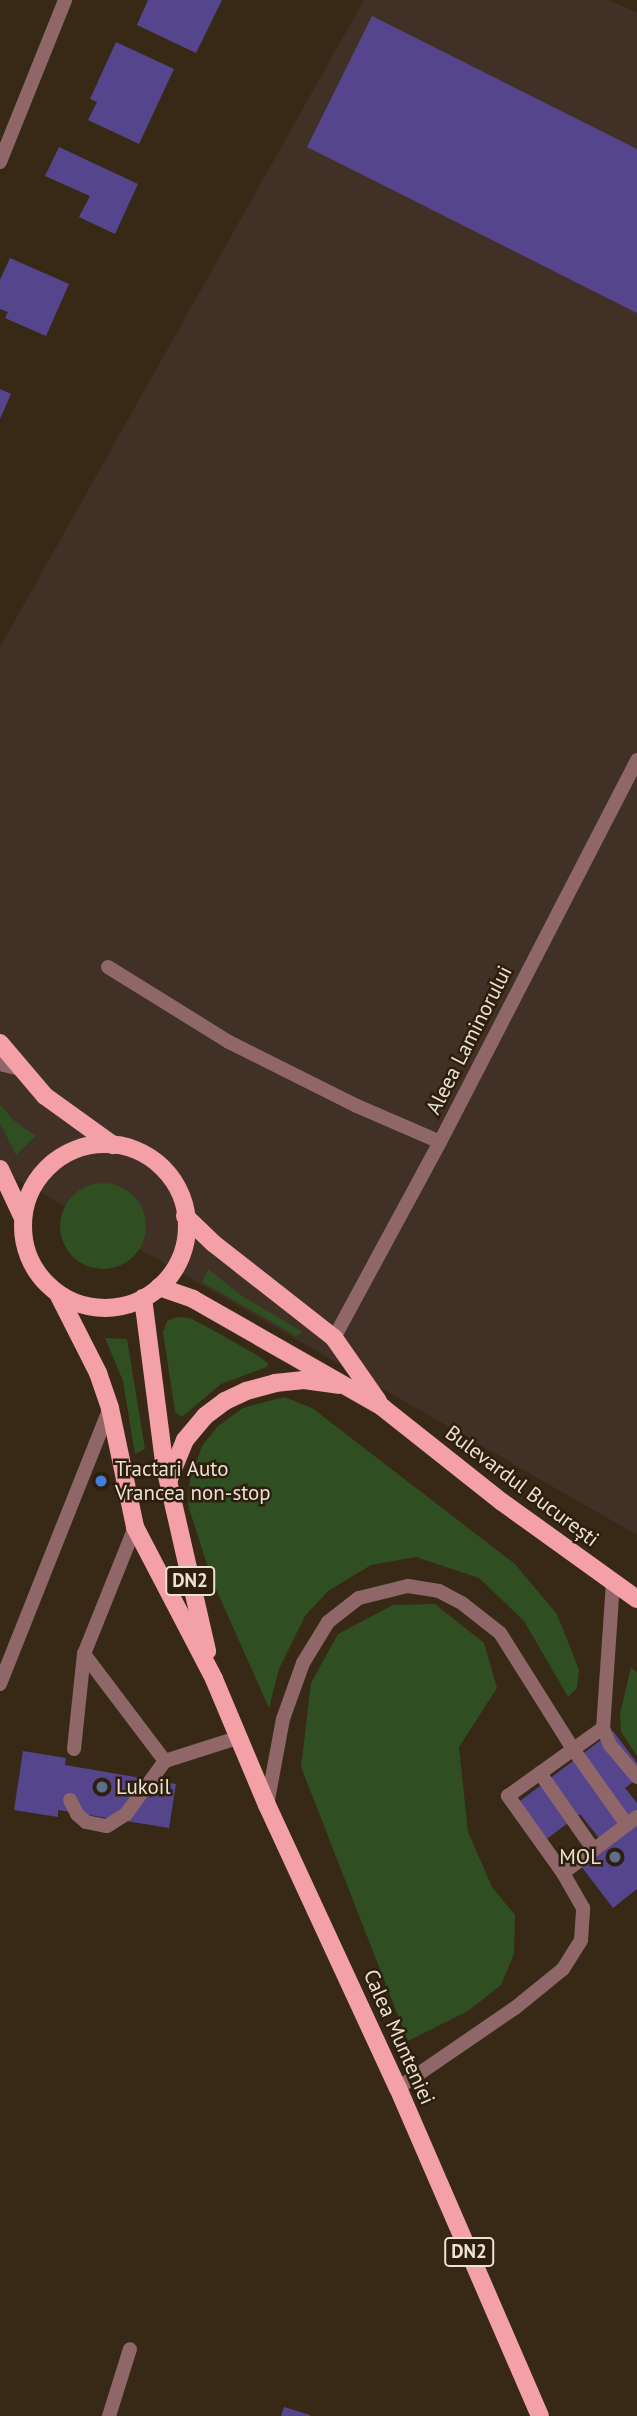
<!DOCTYPE html>
<meta charset="utf-8">
<style>
body{margin:0}
#map{position:relative;width:637px;height:2416px;overflow:hidden;background:#382917;font-family:"PT Sans",sans-serif}
div>[style]{position:absolute}
[style*='--x']{left:calc(var(--x)*1px);top:calc(var(--y)*1px);width:calc(var(--w)*1px);rotate:calc(var(--a)*1deg)}
.industrial>*{inset:0;background:#403025}
.green>*{inset:0;background:#2f4e21}
.round{border-radius:50%}
.building>*{inset:0;background:#55458d}
.service>*{height:14px;margin:-7px;padding:0 7px;transform-origin:7px;border-radius:7px;background:#906769}
.minor>*{height:14px;margin:-7px;padding:0 7px;transform-origin:7px;border-radius:7px;background:#906769}
.primary>*{height:18px;margin:-9px;padding:0 9px;transform-origin:9px;border-radius:9px;background:#f3a1a6}
.primary>.ring{margin:-9px;padding:0;box-sizing:content-box;background:none;border:18px solid #f3a1a6;border-radius:50%}
.dots>*{width:19px;height:19px;translate:-50% -50%;box-sizing:border-box;border:4px solid #2e1f0d;border-radius:50%}
span{translate:-50% -50%;white-space:nowrap;text-align:center;line-height:1.15;-webkit-text-stroke:5px #2e1f0d;paint-order:stroke}
.shield-label span{padding:2px 5px;background:#2e1f0d;border:2px solid;border-radius:5px;-webkit-text-stroke-width:0}
.shield-label{font-size:19px;color:#ebe1d6;font-weight:700}
.street-label{font-size:21px;color:#ebe1d6}
.poi-label{font-size:21px;color:#ebe1d6}
.left{translate:0 -50%;text-align:left}
.right{translate:-100% -50%;text-align:right}
</style>
<div id="map">
<div class="industrial">
<i style="clip-path:polygon(364px 0,609px 0,637px 13px,637px 1535px,0 1169px,0 647px)"></i>
</div>
<div class="green">
<i style="clip-path:polygon(0 1104px,12px 1119px,36px 1136px,16px 1155px,0 1123px)"></i>
<i class="round" style="left:60px;top:1183px;width:86px;height:86px"></i>
<i style="clip-path:polygon(208px 1269px,242px 1296px,303px 1332px,296px 1336px,202px 1282px)"></i>
<i style="clip-path:polygon(177px 1317px,190px 1318px,220px 1334px,257px 1355px,268px 1363px,267px 1367px,221px 1384px,183px 1416px,178px 1415px,175px 1411px,163px 1332px,167px 1321px)"></i>
<i style="clip-path:polygon(105px 1338px,127px 1339px,145px 1449px,135px 1454px,123px 1381px)"></i>
<i style="clip-path:polygon(284px 1397px,312px 1408px,515px 1564px,557px 1614px,579px 1670px,577px 1688px,568px 1697px,524px 1621px,479px 1578px,416px 1557px,371px 1565px,328px 1591px,305px 1616px,279px 1669px,269px 1708px,212px 1580px,188px 1505px,190px 1479px,202px 1446px,218px 1426px,243px 1408px)"></i>
<i style="clip-path:polygon(435px 1604px,484px 1643px,497px 1688px,459px 1747px,468px 1832px,492px 1887px,515px 1915px,514px 1954px,501px 1985px,468px 2011px,408px 2041px,301px 1767px,311px 1683px,338px 1634px,393px 1605px)"></i>
<i style="clip-path:polygon(631px 1667px,637px 1672px,637px 1756px,621px 1732px,620px 1714px)"></i>
</div>
<div class="building">
<i style="clip-path:polygon(148px 0,222px 0,196px 53px,137px 25px)"></i>
<i style="clip-path:polygon(372px 16px,637px 149px,637px 313px,307px 147px)"></i>
<i style="clip-path:polygon(116px 42px,174px 69px,139px 144px,88px 120px,97px 102px,90px 99px)"></i>
<i style="clip-path:polygon(59px 147px,138px 184px,115px 234px,79px 217px,90px 196px,45px 176px)"></i>
<i style="clip-path:polygon(10px 258px,69px 284px,46px 336px,5px 318px,8px 312px,0 309px,0 280px)"></i>
<i style="clip-path:polygon(0 389px,11px 394px,0 419px)"></i>
<i style="clip-path:polygon(613px 1731px,637px 1763px,637px 1779px,625px 1788px,637px 1803px,637px 1889px,613px 1908px,581px 1866px,606px 1847px,580px 1814px,544px 1841px,516px 1804px)"></i>
<i style="clip-path:polygon(23px 1751px,66px 1758px,65px 1765px,176px 1784px,169px 1828px,58px 1810px,58px 1817px,14px 1810px)"></i>
<i style="clip-path:polygon(284px 2407px,310px 2415px,310px 2416px,281px 2416px)"></i>
</div>
<div class="service">
<i style="--x:108;--y:967;--w:142;--a:31.8"></i>
<i style="--x:229;--y:1042;--w:143;--a:26.6"></i>
<i style="--x:357;--y:1106;--w:90;--a:23.4"></i>
<i style="--x:613;--y:1582;--w:146;--a:93.9"></i>
<i style="--x:603;--y:1728;--w:18;--a:68"></i>
<i style="--x:610;--y:1745;--w:42;--a:49.8"></i>
<i style="--x:84;--y:1654;--w:134;--a:52.9"></i>
<i style="--x:74;--y:1749;--w:96;--a:-84"></i>
<i style="--x:84;--y:1654;--w:137;--a:-68.1"></i>
<i style="--x:540;--y:1773;--w:94;--a:55"></i>
<i style="--x:70;--y:1800;--w:16;--a:63"></i>
<i style="--x:77;--y:1814;--w:12;--a:42"></i>
<i style="--x:86;--y:1822;--w:21;--a:11"></i>
<i style="--x:107;--y:1826;--w:22;--a:-32"></i>
<i style="--x:126;--y:1814;--w:66;--a:-53.7"></i>
<i style="--x:165;--y:1761;--w:79;--a:-17.7"></i>
<i style="--x:267;--y:1805;--w:87;--a:-79.5"></i>
<i style="--x:283;--y:1719;--w:59;--a:-70.3"></i>
<i style="--x:303;--y:1663;--w:48;--a:-58.6"></i>
<i style="--x:328;--y:1622;--w:39;--a:-38"></i>
<i style="--x:359;--y:1598;--w:50;--a:-13.8"></i>
<i style="--x:408;--y:1586;--w:31;--a:9"></i>
<i style="--x:439;--y:1591;--w:27;--a:28"></i>
<i style="--x:463;--y:1604;--w:47;--a:38.1"></i>
<i style="--x:500;--y:1633;--w:137;--a:57.8"></i>
<i style="--x:573;--y:1749;--w:93;--a:54.6"></i>
<i style="--x:563;--y:1873;--w:93;--a:-37.1"></i>
<i style="--x:398;--y:2088;--w:142;--a:-34.4"></i>
<i style="--x:515;--y:2008;--w:62;--a:-39.1"></i>
<i style="--x:563;--y:1969;--w:34;--a:-58"></i>
<i style="--x:581;--y:1940;--w:32;--a:-86"></i>
<i style="--x:583;--y:1908;--w:40;--a:-119.7"></i>
<i style="--x:563;--y:1873;--w:95;--a:-125.5"></i>
<i style="--x:508;--y:1796;--w:117;--a:-35.6"></i>
<i style="--x:109;--y:2416;--w:70;--a:-72.6"></i>
</div>
<div class="minor">
<i style="--x:0;--y:162;--w:175;--a:-68.1"></i>
<i style="--x:0;--y:1064;--w:21;--a:14"></i>
<i style="--x:334;--y:1338;--w:223;--a:-61.6"></i>
<i style="--x:440;--y:1142;--w:430;--a:-62.7"></i>
<i style="--x:0;--y:1684;--w:297;--a:-68.3"></i>
</div>
<div class="primary">
<i style="--x:0;--y:1043;--w:70;--a:49.7"></i>
<i style="--x:45;--y:1096;--w:84;--a:35.8"></i>
<i class="ring" style="left:23px;top:1144px;width:146px;height:146px"></i>
<i style="--x:0;--y:1169;--w:54;--a:64.9"></i>
<i style="--x:185;--y:1216;--w:39;--a:44"></i>
<i style="--x:213;--y:1243;--w:154;--a:38.1"></i>
<i style="--x:334;--y:1338;--w:77;--a:55.1"></i>
<i style="--x:159;--y:1287;--w:36;--a:19"></i>
<i style="--x:193;--y:1299;--w:218;--a:29.7"></i>
<i style="--x:382;--y:1407;--w:153;--a:38.4"></i>
<i style="--x:502;--y:1502;--w:166;--a:35.7"></i>
<i style="--x:58;--y:1294;--w:89;--a:63.1"></i>
<i style="--x:98;--y:1373;--w:37;--a:71"></i>
<i style="--x:110;--y:1408;--w:122;--a:78.1"></i>
<i style="--x:135;--y:1527;--w:171;--a:62.5"></i>
<i style="--x:214;--y:1679;--w:137;--a:67.2"></i>
<i style="--x:267;--y:1805;--w:312;--a:65.2"></i>
<i style="--x:398;--y:2088;--w:357;--a:66.6"></i>
<i style="--x:143;--y:1298;--w:166;--a:82.7"></i>
<i style="--x:164;--y:1463;--w:193;--a:77.1"></i>
<i style="--x:169;--y:1479;--w:42;--a:-67.7"></i>
<i style="--x:185;--y:1440;--w:31;--a:-50"></i>
<i style="--x:205;--y:1416;--w:25;--a:-37"></i>
<i style="--x:225;--y:1401;--w:23;--a:-25"></i>
<i style="--x:246;--y:1391;--w:30;--a:-15"></i>
<i style="--x:275;--y:1383;--w:29;--a:-6"></i>
<i style="--x:304;--y:1380;--w:35;--a:8"></i>
</div>
<div class="dots">
<i style="left:101px;top:1481px;background:#3f7fe0"></i>
<i style="left:102px;top:1787px;background:#5c6f8a"></i>
<i style="left:615px;top:1857px;background:#5c6f8a"></i>
</div>
<div class="shield-label">
<span style="left:190px;top:1581px">DN2</span>
<span style="left:469px;top:2252px">DN2</span>
</div>
<div class="street-label">
<span style="left:469px;top:1040px;rotate:-63deg">Aleea Laminorului</span>
<span style="left:522px;top:1486px;rotate:37deg">Bulevardul București</span>
<span style="left:399px;top:2037px;rotate:66deg">Calea Munteniei</span>
</div>
<div class="poi-label">
<span class="left" style="left:115px;top:1481px">Tractari Auto<br>Vrancea non-stop</span>
<span class="left" style="left:116px;top:1787px">Lukoil</span>
<span class="right" style="left:601px;top:1857px">MOL</span>
</div>
</div>
